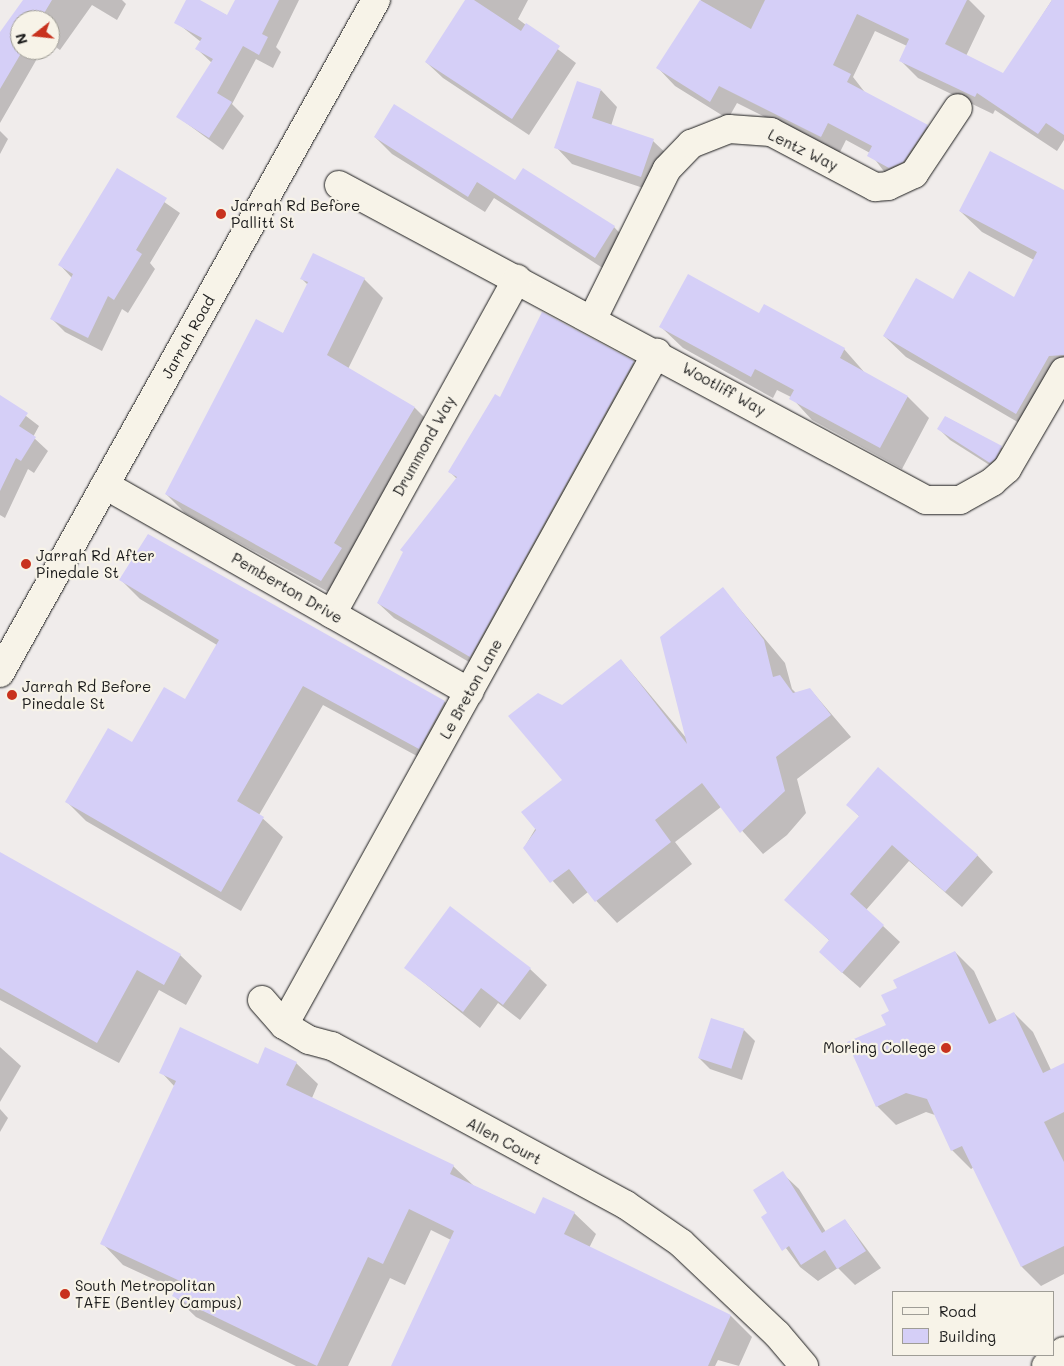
<!DOCTYPE html>
<style>
body{margin:0}
#map{position:relative;width:1064px;height:1366px;overflow:hidden;background:#f0eceb;font-family:Mali,sans-serif}
div>[style]{position:absolute}
[style*='--x']{left:calc(var(--x)*1px);top:calc(var(--y)*1px);width:calc(var(--w)*1px);rotate:calc(var(--a)*1deg)}
.shadow>*{inset:0;background:#0003}
.building>*{inset:0;background:#d5cff7;transform-origin:0 0}
.roads{filter:drop-shadow(0 0 1px #1c1c1c) drop-shadow(0 0 1px #1c1c1c)}
.minor>*{height:28px;margin:-14px;padding:0 14px;transform-origin:14px;border-radius:14px;background:#f7f3e8}
.major>*{height:28px;margin:-14px;padding:0 14px;transform-origin:14px;border-radius:14px;background:#f7f3e8}
.dots>*{width:14px;height:14px;translate:-50% -50%;box-sizing:border-box;border:2px solid #f7f3e8;border-radius:50%}
span{translate:-50% -50%;white-space:nowrap;text-align:center;line-height:1.15;-webkit-text-stroke:4.5px #f7f3e8;paint-order:stroke}
.street-label{font-size:15px;color:#1c1c1c}
.poi-label{font-size:15px;color:#1c1c1c}
.left{translate:0 -50%;text-align:left}
.right{translate:-100% -50%;text-align:right}
.legend{position:absolute;left:892px;top:1291px;width:162px;height:65px;box-sizing:border-box;background:#f7f3e8;border:1px solid #9f9d96;margin:0;padding:6px 9px;list-style:none;font-size:15px;color:#1c1c1c}
.legend li{display:flex;align-items:center;gap:10px;height:25px}
.legend b{width:25px;border:1px solid #9f9d96}
.north{position:absolute;left:10px;top:10px;width:50px;height:50px;box-sizing:border-box;background:#f7f3e8;border:1px solid #9f9d96;border-radius:50%;rotate:254deg;font-size:14px;font-weight:700;line-height:20px;text-align:center;color:#1c1c1c}
.north::after{content:'';display:block;margin:auto;width:18px;height:22px;background:#c8321e;clip-path:polygon(50% 0,100% 100%,50% 72%,0 100%)}
</style>
<div id="map">
<div class="shadow">
<i style="clip-path:polygon(24px 0,122px 0,126px 4px,117px 20px,92px 5px,60px 50px,50px 43px,50px 20px,20px 20px,20px 50px,42px 50px,0 123px,0 34px)"></i>
<i style="clip-path:polygon(187px 0,198px 0,228px 16px,236px 0,299px 0,276px 47px,281px 52px,273px 68px,256px 59px,232px 104px,244px 116px,223px 150px,178px 117px,212px 63px,197px 49px,201px 42px,176px 22px)"></i>
<i style="clip-path:polygon(469px 0,528px 0,518px 19px,576px 63px,529px 135px,443px 78px,426px 62px)"></i>
<i style="clip-path:polygon(701px 0,969px 0,985px 16px,966px 56px,1004px 75px,1052px 0,1064px 0,1064px 140px,1057px 151px,995px 110px,993px 114px,918px 78px,900px 60px,907px 46px,875px 31px,853px 77px,867px 95px,927px 126px,945px 144px,886px 174px,870px 153px,846px 140px,839px 154px,737px 103px,728px 119px,675px 86px,658px 68px)"></i>
<i style="clip-path:polygon(601px 90px,617px 107px,611px 126px,653px 141px,670px 157px,658px 193px,572px 164px,556px 147px)"></i>
<i style="clip-path:polygon(0 131px,8px 139px,0 154px)"></i>
<i style="clip-path:polygon(375px 137px,516px 182px,614px 227px,630px 244px,612px 274px,494px 198px,485px 212px,392px 154px)"></i>
<i style="clip-path:polygon(118px 170px,180px 213px,150px 263px,155px 269px,128px 313px,122px 309px,102px 351px,65px 332px,52px 319px,72px 278px,60px 265px)"></i>
<i style="clip-path:polygon(1064px 191px,1064px 389px,1038px 434px,906px 357px,884px 336px,954px 301px,1014px 299px,1034px 260px,982px 232px,960px 211px)"></i>
<i style="clip-path:polygon(302px 279px,364px 279px,383px 298px,348px 369px,415px 408px,434px 427px,341px 599px,185px 513px,166px 494px,283px 334px,308px 285px)"></i>
<i style="clip-path:polygon(760px 314px,844px 349px,865px 373px,908px 397px,929px 418px,902px 469px,812px 420px,791px 397px,777px 390px,773px 398px,683px 348px,661px 327px)"></i>
<i style="clip-path:polygon(633px 362px,649px 378px,486px 672px,394px 618px,378px 603px,404px 553px,457px 479px,450px 472px,500px 398px)"></i>
<i style="clip-path:polygon(0 396px,39px 426px,33px 437px,48px 451px,34px 473px,28px 469px,5px 518px,0 515px)"></i>
<i style="clip-path:polygon(946px 417px,1001px 447px,1012px 458px,1002px 473px,950px 440px,939px 429px)"></i>
<i style="clip-path:polygon(148px 535px,445px 702px,464px 722px,439px 768px,323px 705px,259px 815px,283px 837px,241px 911px,86px 821px,67px 802px,186px 700px,217px 645px,140px 599px,121px 580px)"></i>
<i style="clip-path:polygon(723px 589px,785px 663px,792px 689px,796px 693px,810px 689px,851px 737px,797px 779px,806px 813px,787px 835px,763px 854px,721px 807px,675px 842px,692px 864px,617px 923px,588px 892px,573px 904px,524px 848px,564px 780px,562px 706px,621px 660px,687px 739px)"></i>
<i style="clip-path:polygon(848px 805px,977px 855px,993px 872px,962px 907px,909px 861px,866px 910px,900px 942px,860px 988px,837px 968px,830px 941px,786px 900px,860px 817px)"></i>
<i style="clip-path:polygon(0 853px,180px 955px,202px 976px,186px 1005px,159px 990px,119px 1063px,0 1000px)"></i>
<i style="clip-path:polygon(955px 952px,974px 971px,997px 1021px,1014px 1013px,1033px 1032px,1051px 1070px,1064px 1068px,1064px 1274px,1041px 1286px,1022px 1267px,974px 1167px,971px 1169px,952px 1150px,935px 1115px,926px 1112px,896px 1125px,877px 1106px,887px 1026px,898px 989px)"></i>
<i style="clip-path:polygon(406px 968px,530px 969px,547px 985px,520px 1020px,498px 1003px,480px 1028px)"></i>
<i style="clip-path:polygon(744px 1030px,755px 1041px,742px 1080px,710px 1069px,699px 1058px)"></i>
<i style="clip-path:polygon(0 1047px,21px 1066px,0 1102px)"></i>
<i style="clip-path:polygon(296px 1063px,318px 1084px,312px 1098px,453px 1166px,474px 1186px,536px 1215px,574px 1213px,596px 1234px,589px 1248px,731px 1316px,752px 1337px,739px 1366px,718px 1360px,715px 1366px,392px 1366px,451px 1240px,431px 1230px,405px 1285px,390px 1278px,348px 1366px,296px 1366px,196px 1317px,174px 1296px,177px 1290px,123px 1265px,102px 1243px,175px 1087px,161px 1072px)"></i>
<i style="clip-path:polygon(0 1109px,8px 1118px,0 1132px)"></i>
<i style="clip-path:polygon(782px 1173px,799px 1189px,826px 1232px,845px 1220px,881px 1268px,855px 1285px,838px 1268px,818px 1281px,800px 1267px,763px 1217px,769px 1213px)"></i>
</div>
<div class="building">
<i style="clip-path:polygon(23px 0,52px 0,40px 20px,20px 20px,23px 50px,0 89px,0 32px)"></i>
<i style="clip-path:polygon(186px 0,200px 0,227px 15px,235px 0,279px 0,262px 34px,268px 37px,259px 55px,243px 46px,217px 93px,232px 102px,209px 138px,176px 117px,213px 59px,195px 49px,202px 38px,174px 23px)"></i>
<i style="clip-path:polygon(465px 0,474px 0,521px 31px,526px 23px,560px 46px,512px 119px,425px 62px)"></i>
<i style="clip-path:polygon(700px 0,751px 29px,765px 0,967px 0,945px 44px,1003px 73px,1052px 0,1064px 0,1064px 135px,1046px 123px,1038px 134px,977px 93px,975px 97px,899px 61px,909px 39px,857px 14px,833px 65px,851px 74px,847px 82px,928px 125px,903px 162px,889px 168px,867px 156px,872px 146px,828px 123px,821px 137px,719px 86px,710px 102px,656px 68px)"></i>
<i style="clip-path:polygon(577px 81px,601px 89px,592px 118px,654px 139px,641px 177px,554px 148px)"></i>
<i style="clip-path:polygon(394px 104px,515px 180px,523px 168px,615px 226px,595px 258px,477px 182px,468px 197px,374px 137px)"></i>
<i style="clip-path:polygon(990px 151px,1064px 190px,1064px 355px,1049px 356px,1016px 414px,883px 336px,916px 278px,953px 299px,969px 271px,1014px 297px,1037px 252px,959px 211px)"></i>
<i style="clip-path:polygon(117px 168px,167px 198px,136px 250px,142px 254px,114px 300px,108px 296px,88px 338px,50px 319px,73px 274px,58px 265px)"></i>
<i style="clip-path:polygon(313px 253px,365px 278px,327px 355px,415px 407px,334px 543px,342px 548px,321px 581px,165px 494px,256px 319px,283px 333px,308px 282px,300px 279px)"></i>
<i style="clip-path:polygon(688px 274px,759px 313px,764px 304px,845px 348px,840px 358px,908px 396px,880px 448px,789px 399px,794px 390px,755px 369px,751px 377px,659px 327px)"></i>
<i style="clip-path:polygon(542px 312px,634px 361px,470px 657px,377px 603px,403px 552px,400px 550px,457px 477px,448px 472px,495px 394px,500px 397px)"></i>
<i style="clip-path:polygon(0 395px,28px 413px,19px 426px,36px 437px,21px 461px,16px 458px,0 491px)"></i>
<i style="clip-path:polygon(945px 416px,1002px 446px,995px 459px,990px 463px,937px 429px)"></i>
<i style="clip-path:polygon(148px 534px,445px 701px,419px 749px,303px 686px,237px 801px,264px 817px,221px 892px,65px 802px,108px 728px,132px 742px,164px 687px,185px 699px,219px 640px,119px 580px)"></i>
<i style="clip-path:polygon(723px 587px,764px 640px,773px 677px,780px 675px,793px 693px,810px 688px,831px 715px,776px 757px,785px 791px,740px 833px,702px 783px,655px 820px,671px 842px,595px 902px,569px 869px,550px 883px,523px 848px,536px 830px,521px 812px,562px 780px,508px 716px,538px 693px,562px 705px,621px 659px,687px 744px,660px 637px)"></i>
<i style="clip-path:polygon(878px 767px,978px 855px,945px 892px,892px 845px,850px 894px,884px 925px,842px 973px,819px 952px,829px 940px,784px 900px,859px 816px,846px 805px)"></i>
<i style="clip-path:polygon(0 852px,181px 954px,164px 985px,137px 970px,97px 1043px,0 988px)"></i>
<i style="clip-path:polygon(450px 906px,531px 968px,503px 1005px,481px 988px,463px 1012px,404px 968px)"></i>
<i style="clip-path:polygon(955px 951px,989px 1024px,1014px 1012px,1043px 1073px,1064px 1063px,1064px 1112px,1044px 1122px,1064px 1162px,1064px 1246px,1021px 1267px,962px 1146px,951px 1151px,927px 1099px,906px 1093px,876px 1107px,847px 1042px,886px 1025px,881px 1015px,889px 1011px,881px 995px,897px 988px,893px 980px)"></i>
<i style="left:711px;top:1018px;width:35px;height:42px;rotate:18deg"></i>
<i style="clip-path:polygon(180px 1027px,258px 1064px,265px 1047px,297px 1062px,286px 1085px,454px 1165px,450px 1174px,535px 1214px,543px 1197px,575px 1212px,564px 1234px,731px 1315px,708px 1366px,391px 1366px,454px 1231px,409px 1209px,383px 1264px,368px 1257px,317px 1366px,172px 1296px,180px 1281px,100px 1244px,176px 1081px,159px 1073px)"></i>
<i style="clip-path:polygon(783px 1171px,822px 1233px,845px 1219px,866px 1251px,837px 1269px,825px 1250px,801px 1265px,789px 1246px,782px 1251px,761px 1217px,767px 1213px,753px 1190px)"></i>
</div>
<div class="roads">
<div class="minor">
<i style="--x:339;--y:185;--w:666;--a:28.22"></i>
<i style="--x:926;--y:500;--w:34;--a:0"></i>
<i style="--x:960;--y:500;--w:37;--a:-29"></i>
<i style="--x:992;--y:482;--w:20;--a:-41"></i>
<i style="--x:1007;--y:469;--w:113;--a:-59.8"></i>
<i style="--x:593;--y:318;--w:166;--a:-63.6"></i>
<i style="--x:667;--y:169;--w:35;--a:-46"></i>
<i style="--x:691;--y:144;--w:41;--a:-21.5"></i>
<i style="--x:729;--y:129;--w:42;--a:4.1"></i>
<i style="--x:771;--y:132;--w:118;--a:27.9"></i>
<i style="--x:875;--y:187;--w:13;--a:-4"></i>
<i style="--x:888;--y:186;--w:29;--a:-25"></i>
<i style="--x:914;--y:174;--w:79;--a:-56.3"></i>
<i style="--x:105;--y:485;--w:419;--a:29.6"></i>
<i style="--x:332;--y:614;--w:383;--a:-61.1"></i>
<i style="--x:0;--y:673;--w:771;--a:-60.81"></i>
<i style="--x:262;--y:1000;--w:33;--a:49"></i>
<i style="--x:284;--y:1025;--w:29;--a:31"></i>
<i style="--x:309;--y:1040;--w:24;--a:15"></i>
<i style="--x:332;--y:1046;--w:334;--a:28.4"></i>
<i style="--x:626;--y:1205;--w:67;--a:34.6"></i>
<i style="--x:681;--y:1243;--w:132;--a:43.5"></i>
<i style="--x:777;--y:1334;--w:42;--a:49.8"></i>
<i style="--x:284;--y:1025;--w:769;--a:-61"></i>
</div>
<div class="major">
<i style="--x:1046;--y:1366;--w:23;--a:-40"></i>
</div>
</div>
<div class="dots">
<i style="left:221px;top:214px;background:#c8321e"></i>
<i style="left:26px;top:564px;background:#c8321e"></i>
<i style="left:12px;top:695px;background:#c8321e"></i>
<i style="left:946px;top:1048px;background:#c8321e"></i>
<i style="left:65px;top:1294px;background:#c8321e"></i>
</div>
<div class="street-label">
<span style="left:803px;top:150px;rotate:26deg">Lentz Way</span>
<span style="left:188px;top:337px;rotate:-61deg">Jarrah Road</span>
<span style="left:724px;top:389px;rotate:29deg">Wootliff Way</span>
<span style="left:424px;top:446px;rotate:-61deg">Drummond Way</span>
<span style="left:287px;top:588px;rotate:30deg">Pemberton Drive</span>
<span style="left:471px;top:689px;rotate:-61deg">Le Breton Lane</span>
<span style="left:504px;top:1141px;rotate:28deg">Allen Court</span>
</div>
<div class="poi-label">
<span class="left" style="left:231px;top:214px">Jarrah Rd Before<br>Pallitt St</span>
<span class="left" style="left:36px;top:564px">Jarrah Rd After<br>Pinedale St</span>
<span class="left" style="left:22px;top:695px">Jarrah Rd Before<br>Pinedale St</span>
<span class="right" style="left:936px;top:1048px">Morling College</span>
<span class="left" style="left:75px;top:1294px">South Metropolitan<br>TAFE (Bentley Campus)</span>
</div>
<ul class="legend">
<li><b style="height:6px;background:#f7f3e8"></b>Road</li>
<li><b style="height:14px;background:#d5cff7"></b>Building</li>
</ul>
<div class="north">N</div>
</div>
